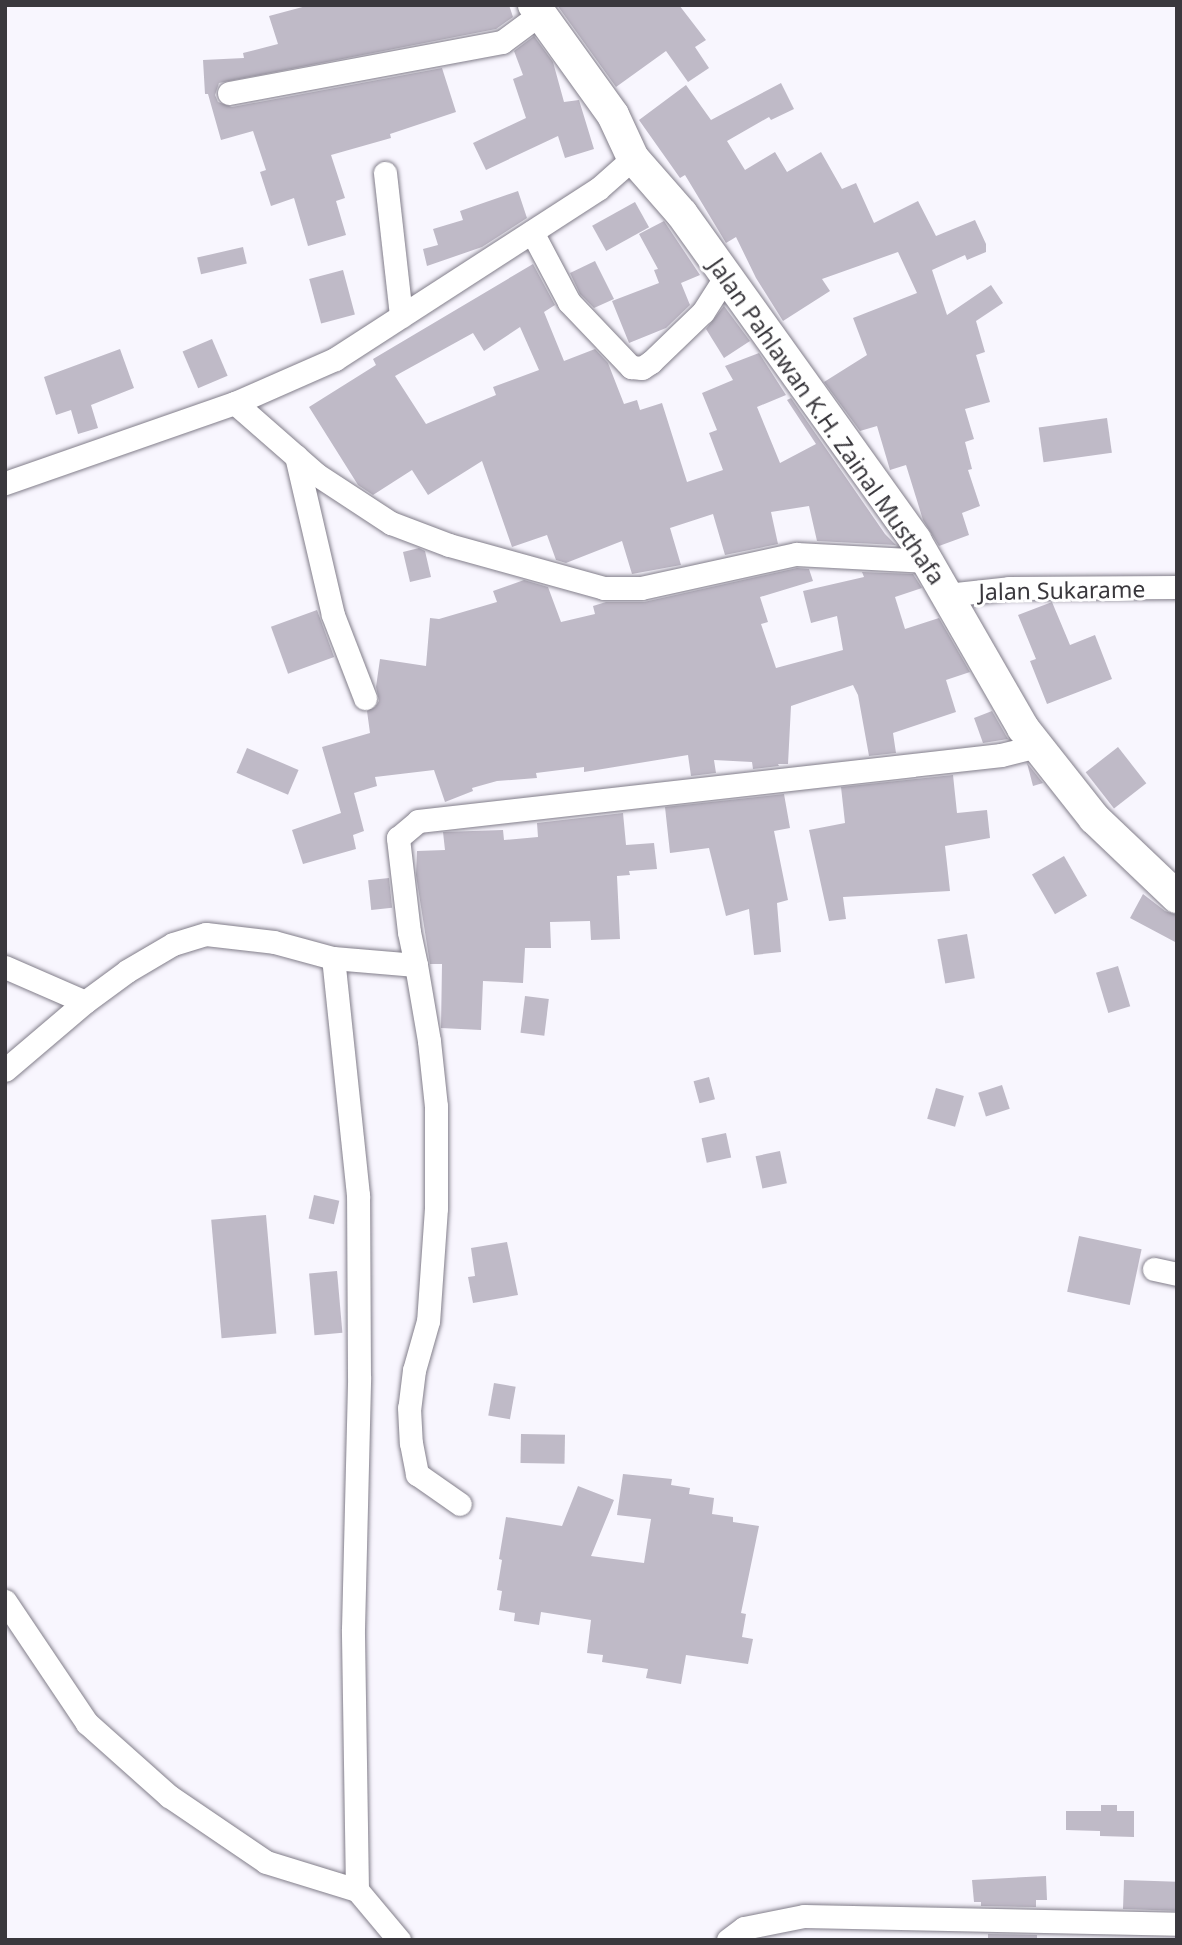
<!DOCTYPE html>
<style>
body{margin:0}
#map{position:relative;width:1182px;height:1945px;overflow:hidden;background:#f8f6fe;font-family:"Noto Sans",sans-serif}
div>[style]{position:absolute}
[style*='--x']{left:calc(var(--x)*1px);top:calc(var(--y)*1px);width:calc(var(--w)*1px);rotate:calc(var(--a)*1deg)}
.building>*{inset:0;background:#bfbac7;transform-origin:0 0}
.roads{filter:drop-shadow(0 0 2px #827e8a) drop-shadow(0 0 2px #827e8a)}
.street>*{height:23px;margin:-11.5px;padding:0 11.5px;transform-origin:11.5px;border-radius:11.5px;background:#fff}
.secondary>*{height:32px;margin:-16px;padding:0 16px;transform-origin:16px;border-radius:16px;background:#fff}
span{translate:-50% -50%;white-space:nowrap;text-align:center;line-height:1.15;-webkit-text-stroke:6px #fff;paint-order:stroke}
.street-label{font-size:23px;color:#3a383d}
.frame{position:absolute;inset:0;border:7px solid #3a383d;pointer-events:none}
</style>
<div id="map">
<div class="building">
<i style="clip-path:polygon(310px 5px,509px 5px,513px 17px,496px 29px,219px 83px,215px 95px,218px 102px,232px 107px,442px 68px,456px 112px,390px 134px,391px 138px,331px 155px,345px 198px,336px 201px,346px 235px,308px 246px,294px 198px,271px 206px,260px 172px,266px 170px,253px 131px,221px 140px,208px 94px,205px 94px,203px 60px,244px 58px,243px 53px,278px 44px,269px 16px)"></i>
<i style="clip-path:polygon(557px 5px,679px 5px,706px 40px,695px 47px,709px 68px,688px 82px,666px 51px,616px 87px)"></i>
<i style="clip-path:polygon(534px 36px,553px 62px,564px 102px,579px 100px,594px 149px,565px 158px,558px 136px,486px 170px,473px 143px,526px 118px,513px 79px,523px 75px,514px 51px)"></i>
<i style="clip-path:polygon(781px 83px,794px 109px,771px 120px,769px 117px,727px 141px,745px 170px,775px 152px,787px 172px,821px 152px,842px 189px,856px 183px,874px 223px,918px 201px,936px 236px,975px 220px,986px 244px,986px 252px,967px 260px,965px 255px,932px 270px,947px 315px,991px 285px,1003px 303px,976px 321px,985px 352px,976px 355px,990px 402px,965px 409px,974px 439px,965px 442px,972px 469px,968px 470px,980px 506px,962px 513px,969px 535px,939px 546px,923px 520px,906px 465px,890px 470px,877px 426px,860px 431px,824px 382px,867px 355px,853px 318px,917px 293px,898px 252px,822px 279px,830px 291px,783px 321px,756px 278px,736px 237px,726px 243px,685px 175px,680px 178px,639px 120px,686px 85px,711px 120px)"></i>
<i style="clip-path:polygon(518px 191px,527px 218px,482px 247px,427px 266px,423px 249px,438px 245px,433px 229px,463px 220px,460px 211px)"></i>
<i style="left:635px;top:202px;width:29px;height:49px;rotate:61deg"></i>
<i style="clip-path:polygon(664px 221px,700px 275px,681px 283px,690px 305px,666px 328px,629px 343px,612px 301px,659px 283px,654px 270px,658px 269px,639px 234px)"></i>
<i style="left:243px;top:247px;width:17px;height:47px;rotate:77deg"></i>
<i style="clip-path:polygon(595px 261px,614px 299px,594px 308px,580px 294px,570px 273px)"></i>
<i style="clip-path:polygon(evenodd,533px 264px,555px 305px,544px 312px,564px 361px,595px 349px,608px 363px,624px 404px,637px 400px,640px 410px,662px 403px,687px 482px,723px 470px,709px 433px,717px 430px,702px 393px,733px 380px,725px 366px,759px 353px,786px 395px,757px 407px,780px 463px,816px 444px,787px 400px,791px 398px,885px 534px,896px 545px,817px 541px,809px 506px,771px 512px,778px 544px,725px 555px,713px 514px,670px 528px,681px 565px,632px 574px,622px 541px,566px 563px,556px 560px,547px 535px,512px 547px,482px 461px,428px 495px,412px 470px,373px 495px,358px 485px,309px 407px,376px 365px,373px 359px,533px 264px,520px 327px,539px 370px,493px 387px,496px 395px,426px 424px,395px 376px,473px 333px,484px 351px,520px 327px)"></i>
<i style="left:343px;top:270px;width:46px;height:35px;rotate:75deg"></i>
<i style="clip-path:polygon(724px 306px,750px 341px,724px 358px,706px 329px)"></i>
<i style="left:212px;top:339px;width:40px;height:32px;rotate:67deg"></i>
<i style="clip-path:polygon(120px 349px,134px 388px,91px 405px,98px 428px,78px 434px,71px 410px,56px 415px,44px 377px)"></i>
<i style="left:1107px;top:418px;width:35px;height:69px;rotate:82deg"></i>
<i style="clip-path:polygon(419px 548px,425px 551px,431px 577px,410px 582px,403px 552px)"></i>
<i style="clip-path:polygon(797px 568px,809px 569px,813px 581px,760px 597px,768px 622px,761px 624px,776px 668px,843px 650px,837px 616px,811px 623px,803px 591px,864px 577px,862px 572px,913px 574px,922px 588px,895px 597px,905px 629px,939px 618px,970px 672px,946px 680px,956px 712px,893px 733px,896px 753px,869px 756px,858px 695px,853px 685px,791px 706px,788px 764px,778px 764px,779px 766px,753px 769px,752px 762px,714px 760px,716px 773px,691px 776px,688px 755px,584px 772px,584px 767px,536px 773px,537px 778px,497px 781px,472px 788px,473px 791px,445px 802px,434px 770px,375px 777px,377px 786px,354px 793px,364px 831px,353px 835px,356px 849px,303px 864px,292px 830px,341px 813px,322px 747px,370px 733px,367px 711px,375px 707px,379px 701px,376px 687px,380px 659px,426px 666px,430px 618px,439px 619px,497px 602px,493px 591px,524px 580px,548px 587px,561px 622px,595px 614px,593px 606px,606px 602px,644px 602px)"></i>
<i style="clip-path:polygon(1052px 602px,1070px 645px,1095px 635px,1112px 679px,1047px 704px,1030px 661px,1036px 659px,1018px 615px)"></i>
<i style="left:317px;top:610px;width:50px;height:49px;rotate:70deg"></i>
<i style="clip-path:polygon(992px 711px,1008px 739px,983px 743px,974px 718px)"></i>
<i style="left:1118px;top:747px;width:46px;height:41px;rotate:52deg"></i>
<i style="left:247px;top:748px;width:56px;height:27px;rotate:23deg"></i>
<i style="clip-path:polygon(1027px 763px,1043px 783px,1033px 786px)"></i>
<i style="clip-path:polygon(953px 775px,957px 813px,987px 810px,990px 838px,945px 846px,950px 891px,843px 897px,846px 919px,829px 921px,809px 830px,845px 823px,841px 787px)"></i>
<i style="clip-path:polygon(784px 794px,790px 828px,774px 831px,788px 900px,777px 903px,781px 952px,754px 955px,749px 909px,726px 916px,709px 848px,670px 853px,665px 807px)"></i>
<i style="clip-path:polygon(623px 813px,626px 845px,654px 843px,657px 869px,629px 871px,630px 875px,617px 876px,620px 939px,591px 940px,590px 921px,550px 922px,551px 948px,525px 948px,523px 983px,483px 981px,481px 1030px,441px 1028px,442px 964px,430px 964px,416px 875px,417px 851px,445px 850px,443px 832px,503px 830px,504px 840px,538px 837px,537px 823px)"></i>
<i style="left:1064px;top:856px;width:46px;height:37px;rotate:60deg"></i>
<i style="left:389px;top:878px;width:30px;height:21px;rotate:84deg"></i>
<i style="clip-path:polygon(1143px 894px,1165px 911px,1177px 915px,1177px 943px,1130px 918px)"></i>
<i style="left:967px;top:934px;width:45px;height:30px;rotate:80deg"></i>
<i style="left:1118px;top:966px;width:42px;height:23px;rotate:73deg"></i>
<i style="left:525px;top:996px;width:24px;height:37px;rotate:7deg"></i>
<i style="left:709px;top:1077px;width:23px;height:16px;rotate:75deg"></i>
<i style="left:1002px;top:1085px;width:25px;height:25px;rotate:72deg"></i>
<i style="left:936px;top:1088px;width:29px;height:32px;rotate:16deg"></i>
<i style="left:726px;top:1133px;width:25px;height:25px;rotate:78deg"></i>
<i style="left:780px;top:1151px;width:33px;height:25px;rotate:78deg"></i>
<i style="left:314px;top:1195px;width:26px;height:24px;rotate:13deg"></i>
<i style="left:266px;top:1215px;width:119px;height:55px;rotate:85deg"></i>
<i style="left:1079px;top:1236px;width:64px;height:57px;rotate:12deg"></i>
<i style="clip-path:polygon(507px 1242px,518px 1295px,473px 1303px,468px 1277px,475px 1276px,471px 1248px)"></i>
<i style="left:337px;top:1271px;width:62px;height:28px;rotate:85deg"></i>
<i style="left:494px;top:1383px;width:22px;height:33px;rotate:10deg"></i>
<i style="left:521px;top:1434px;width:44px;height:29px;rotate:1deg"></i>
<i style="clip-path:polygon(623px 1474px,672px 1479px,671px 1485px,690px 1488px,689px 1494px,714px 1498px,712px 1514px,733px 1517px,733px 1522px,759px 1526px,741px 1613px,746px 1614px,742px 1637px,753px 1639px,748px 1664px,686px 1655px,681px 1684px,646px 1678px,648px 1669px,602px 1662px,603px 1655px,587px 1653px,591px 1620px,541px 1612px,539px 1625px,514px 1621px,515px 1613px,499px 1610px,502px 1591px,497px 1590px,502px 1560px,499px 1559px,506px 1517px,562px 1526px,578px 1486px,614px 1500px,591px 1556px,644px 1563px,651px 1519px,617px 1515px)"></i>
<i style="clip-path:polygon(1101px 1805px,1117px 1805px,1117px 1811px,1134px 1811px,1134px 1837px,1100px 1836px,1100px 1831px,1066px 1830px,1066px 1811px,1101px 1811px)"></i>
<i style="clip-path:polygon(1046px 1876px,1047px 1900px,1036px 1900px,1036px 1907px,981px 1906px,981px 1902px,974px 1902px,972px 1880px)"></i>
<i style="left:1124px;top:1880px;width:53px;height:29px;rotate:2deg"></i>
<i style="clip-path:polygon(988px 1934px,1037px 1935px,1037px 1940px,988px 1940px)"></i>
</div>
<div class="roads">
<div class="street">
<i style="--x:229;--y:93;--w:278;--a:-10.6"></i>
<i style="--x:502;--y:42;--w:47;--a:-36.4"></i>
<i style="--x:385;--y:173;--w:144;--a:83.6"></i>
<i style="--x:532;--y:232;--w:79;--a:62.1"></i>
<i style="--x:569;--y:302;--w:90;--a:46.4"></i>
<i style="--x:631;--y:367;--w:11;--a:5"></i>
<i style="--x:642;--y:368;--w:11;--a:-34"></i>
<i style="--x:651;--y:362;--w:72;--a:-43.9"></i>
<i style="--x:703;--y:312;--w:43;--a:-57.4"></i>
<i style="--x:235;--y:403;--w:108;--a:41.2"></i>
<i style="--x:316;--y:474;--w:90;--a:33.2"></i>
<i style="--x:391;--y:523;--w:62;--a:20.8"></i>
<i style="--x:449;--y:545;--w:161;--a:15.5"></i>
<i style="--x:604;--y:588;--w:37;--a:0"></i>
<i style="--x:641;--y:588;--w:159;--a:-12.4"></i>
<i style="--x:796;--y:554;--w:132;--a:3"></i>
<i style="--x:296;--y:456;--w:163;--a:76.9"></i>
<i style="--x:333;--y:615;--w:89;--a:68.9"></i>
<i style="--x:5;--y:483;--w:244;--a:-19.2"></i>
<i style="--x:235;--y:403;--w:109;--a:-23.7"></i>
<i style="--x:335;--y:359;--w:313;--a:-32.9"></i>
<i style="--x:598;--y:189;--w:47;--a:-41.5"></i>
<i style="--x:947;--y:595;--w:62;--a:-6.4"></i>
<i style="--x:1009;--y:588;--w:168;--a:-0.3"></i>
<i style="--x:416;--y:965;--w:77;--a:80.3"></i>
<i style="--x:429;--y:1041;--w:65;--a:83.9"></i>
<i style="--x:436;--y:1106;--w:102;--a:90"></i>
<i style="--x:436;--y:1208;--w:113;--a:94"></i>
<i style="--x:428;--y:1321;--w:51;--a:105.9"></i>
<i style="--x:414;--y:1370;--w:38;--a:97"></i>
<i style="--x:409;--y:1408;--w:35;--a:87"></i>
<i style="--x:411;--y:1443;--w:32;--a:79"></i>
<i style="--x:417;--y:1474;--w:52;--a:34.9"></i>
<i style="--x:5;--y:967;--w:87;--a:23.6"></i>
<i style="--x:5;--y:1070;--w:105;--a:-40.4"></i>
<i style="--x:85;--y:1002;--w:52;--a:-36.4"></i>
<i style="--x:127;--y:971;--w:53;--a:-30.4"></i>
<i style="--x:173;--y:944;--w:34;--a:-17"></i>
<i style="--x:206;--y:934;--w:68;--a:6.7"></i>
<i style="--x:274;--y:942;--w:61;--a:15.2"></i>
<i style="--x:1154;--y:1269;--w:24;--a:12"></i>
<i style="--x:5;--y:1601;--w:147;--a:56.1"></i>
<i style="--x:87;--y:1723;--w:110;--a:41.7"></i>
<i style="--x:169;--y:1796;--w:117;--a:34.2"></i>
<i style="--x:266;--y:1862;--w:95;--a:17.1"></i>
<i style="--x:399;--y:1940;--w:65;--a:-130"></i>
<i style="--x:357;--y:1890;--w:261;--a:-90.9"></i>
<i style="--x:353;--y:1629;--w:252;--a:-88.6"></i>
<i style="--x:359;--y:1377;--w:182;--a:-90.3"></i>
<i style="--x:358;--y:1195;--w:238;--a:-96"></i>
<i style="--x:333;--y:958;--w:83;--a:4.8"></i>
<i style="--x:416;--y:965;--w:34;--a:-102"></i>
<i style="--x:409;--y:932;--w:95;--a:-96.7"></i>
<i style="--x:398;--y:838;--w:26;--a:-40"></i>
<i style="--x:418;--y:821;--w:587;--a:-6.46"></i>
<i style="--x:1001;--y:755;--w:38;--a:-14"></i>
<i style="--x:728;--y:1940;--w:20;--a:-37"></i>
<i style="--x:744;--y:1928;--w:61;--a:-11.3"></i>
<i style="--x:804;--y:1916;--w:373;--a:1.2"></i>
</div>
<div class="secondary">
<i style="--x:534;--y:5;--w:135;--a:54.3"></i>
<i style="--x:613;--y:115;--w:47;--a:65.1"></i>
<i style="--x:633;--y:158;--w:74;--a:48.8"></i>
<i style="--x:682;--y:214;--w:401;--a:54.4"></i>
<i style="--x:915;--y:540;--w:217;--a:60.1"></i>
<i style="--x:1023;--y:728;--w:115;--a:51.7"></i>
<i style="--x:1094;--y:818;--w:115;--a:43.6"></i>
</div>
</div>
<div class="street-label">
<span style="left:827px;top:421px;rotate:55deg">Jalan Pahlawan K.H. Zainal Musthafa</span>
<span style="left:1062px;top:590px;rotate:-1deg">Jalan Sukarame</span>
</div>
<div class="frame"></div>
</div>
